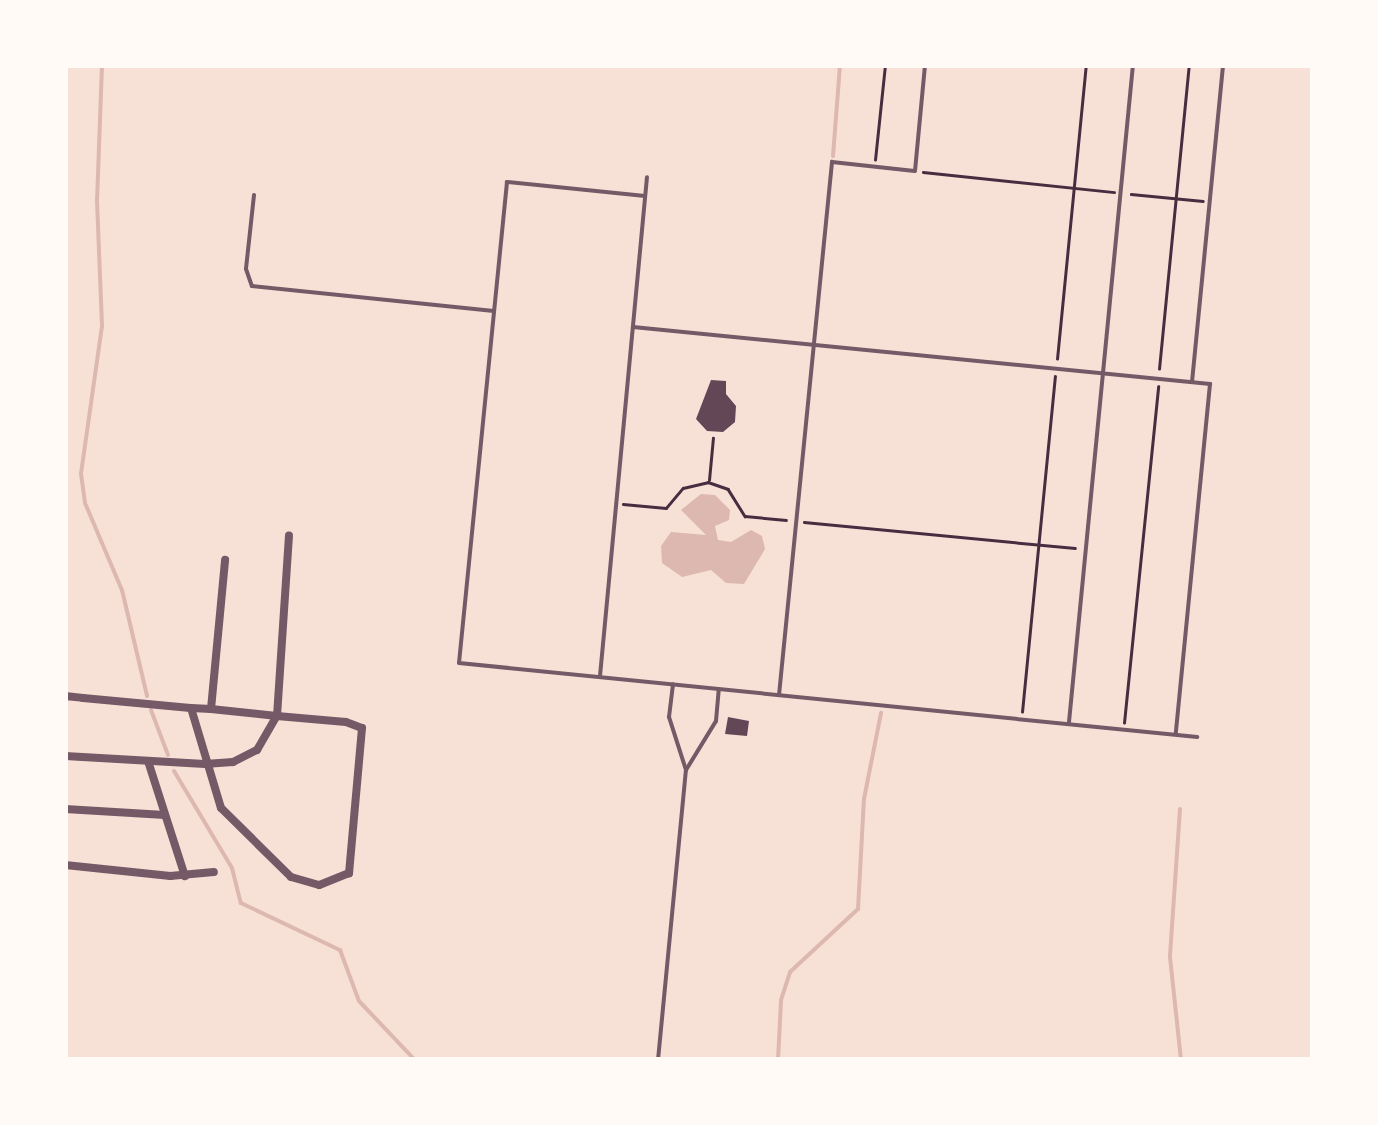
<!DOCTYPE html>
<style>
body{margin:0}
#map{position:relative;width:1378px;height:1125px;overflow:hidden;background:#f7e1d7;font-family:"Asap Condensed",sans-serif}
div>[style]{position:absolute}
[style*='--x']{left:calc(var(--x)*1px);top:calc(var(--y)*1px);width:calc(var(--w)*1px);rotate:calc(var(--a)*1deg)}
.water>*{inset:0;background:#dcb8b0}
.stream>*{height:4px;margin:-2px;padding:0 2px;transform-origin:2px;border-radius:2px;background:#dcb8b0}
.building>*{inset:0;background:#644757}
.path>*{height:2.5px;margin:-1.25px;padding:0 1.25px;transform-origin:1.25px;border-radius:1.25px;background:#4a2c40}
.service>*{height:4px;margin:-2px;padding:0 2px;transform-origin:2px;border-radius:2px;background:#755966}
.minor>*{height:8px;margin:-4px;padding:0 4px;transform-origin:4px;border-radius:4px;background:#755966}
span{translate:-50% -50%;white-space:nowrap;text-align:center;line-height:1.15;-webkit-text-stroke:10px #fffaf5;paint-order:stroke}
.frame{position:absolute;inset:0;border:68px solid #fffaf5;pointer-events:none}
</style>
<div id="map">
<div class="water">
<i style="clip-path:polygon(701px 494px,715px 495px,730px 510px,729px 520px,715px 526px,718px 540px,731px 542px,751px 530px,762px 536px,765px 549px,744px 584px,726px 583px,711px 570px,682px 577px,662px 563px,661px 546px,671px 532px,706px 535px,681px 510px)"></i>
</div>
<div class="stream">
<i style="--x:102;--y:65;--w:136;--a:92.1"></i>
<i style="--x:97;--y:201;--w:125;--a:87.7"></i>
<i style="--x:102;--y:326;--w:149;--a:98.1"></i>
<i style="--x:81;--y:474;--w:29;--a:82"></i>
<i style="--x:85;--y:503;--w:95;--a:67"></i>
<i style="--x:122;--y:590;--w:109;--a:76.7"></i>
<i style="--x:833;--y:156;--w:91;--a:-85.6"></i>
<i style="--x:151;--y:710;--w:48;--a:69.3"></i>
<i style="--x:174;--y:771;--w:113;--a:59.1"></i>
<i style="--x:232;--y:868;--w:36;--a:76"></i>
<i style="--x:241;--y:903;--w:110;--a:25.4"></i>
<i style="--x:340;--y:950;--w:54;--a:69.6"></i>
<i style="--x:359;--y:1001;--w:81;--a:46.5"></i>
<i style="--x:1180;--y:809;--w:148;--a:93.9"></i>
<i style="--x:1170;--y:957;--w:104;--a:83.9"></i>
<i style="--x:778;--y:1060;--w:60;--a:-87.1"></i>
<i style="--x:781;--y:1000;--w:29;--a:-72"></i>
<i style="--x:790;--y:972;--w:93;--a:-42.8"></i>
<i style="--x:858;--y:909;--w:110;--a:-86.9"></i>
<i style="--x:864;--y:799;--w:88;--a:-78.8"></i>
</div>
<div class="building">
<i style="clip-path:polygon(711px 380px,726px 381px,726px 394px,736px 406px,735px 422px,723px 432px,707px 431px,696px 419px)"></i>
<i style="clip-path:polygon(728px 717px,749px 721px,747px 736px,725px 734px)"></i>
</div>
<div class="path">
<i style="--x:875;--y:160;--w:96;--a:-84"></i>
<i style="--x:923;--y:172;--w:192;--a:6"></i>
<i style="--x:1131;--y:194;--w:72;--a:5.6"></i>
<i style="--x:1057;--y:359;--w:295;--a:-84.4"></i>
<i style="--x:1159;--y:369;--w:305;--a:-84.4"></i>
<i style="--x:709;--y:480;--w:42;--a:-84.6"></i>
<i style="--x:623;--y:504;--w:43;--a:5.3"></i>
<i style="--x:666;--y:508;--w:26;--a:-50"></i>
<i style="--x:683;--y:488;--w:26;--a:-13"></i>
<i style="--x:708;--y:482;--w:21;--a:19"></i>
<i style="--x:728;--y:489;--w:32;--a:58"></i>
<i style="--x:745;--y:516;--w:41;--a:5.6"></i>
<i style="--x:804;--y:522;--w:272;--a:5.5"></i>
<i style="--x:1022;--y:712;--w:337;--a:-84.4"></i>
<i style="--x:1124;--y:723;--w:338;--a:-84.2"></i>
</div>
<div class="service">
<i style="--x:254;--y:195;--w:74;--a:96.2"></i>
<i style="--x:246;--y:269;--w:18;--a:71"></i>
<i style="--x:252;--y:286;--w:243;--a:5.9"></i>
<i style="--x:645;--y:196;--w:139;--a:-174.2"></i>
<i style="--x:507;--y:182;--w:483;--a:95.7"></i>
<i style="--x:459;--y:663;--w:742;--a:5.73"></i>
<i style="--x:633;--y:327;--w:580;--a:5.64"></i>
<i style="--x:1210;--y:384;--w:351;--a:95.6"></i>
<i style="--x:1192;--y:382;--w:319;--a:-84.4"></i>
<i style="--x:600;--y:676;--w:501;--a:-84.62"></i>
<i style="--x:779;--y:695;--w:536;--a:-84.32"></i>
<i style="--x:832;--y:162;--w:83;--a:6.2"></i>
<i style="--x:915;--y:171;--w:106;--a:-84.6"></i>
<i style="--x:1069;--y:722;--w:660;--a:-84.44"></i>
<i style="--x:686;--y:770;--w:57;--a:-58.5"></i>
<i style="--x:716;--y:721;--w:32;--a:-85"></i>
<i style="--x:658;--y:1060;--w:291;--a:-84.5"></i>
<i style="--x:686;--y:770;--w:56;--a:-107.8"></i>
<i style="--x:669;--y:717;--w:33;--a:-83"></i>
</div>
<div class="minor">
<i style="--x:65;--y:696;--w:18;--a:6"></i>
<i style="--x:83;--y:698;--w:108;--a:5.3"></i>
<i style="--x:191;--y:708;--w:20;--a:3"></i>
<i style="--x:211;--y:709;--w:66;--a:6.1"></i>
<i style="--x:277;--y:716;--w:69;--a:5"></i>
<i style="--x:346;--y:722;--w:17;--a:21"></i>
<i style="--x:362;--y:728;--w:146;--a:95.1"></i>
<i style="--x:349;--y:873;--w:32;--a:158"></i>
<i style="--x:319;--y:885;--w:29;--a:-164"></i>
<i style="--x:291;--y:877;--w:98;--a:-135.4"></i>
<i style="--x:221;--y:808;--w:104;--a:-106.7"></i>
<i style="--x:211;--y:709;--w:150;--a:-84.6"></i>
<i style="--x:65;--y:756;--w:140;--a:3.3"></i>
<i style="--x:205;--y:764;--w:28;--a:-4"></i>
<i style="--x:233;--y:762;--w:27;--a:-27"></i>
<i style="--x:257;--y:750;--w:39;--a:-60"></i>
<i style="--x:277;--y:716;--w:181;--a:-86.2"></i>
<i style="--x:148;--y:761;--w:121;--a:72.2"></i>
<i style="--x:65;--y:809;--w:100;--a:3.4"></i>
<i style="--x:65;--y:865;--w:106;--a:6"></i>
<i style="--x:170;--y:876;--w:44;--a:-5.2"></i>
</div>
<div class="frame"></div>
</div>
